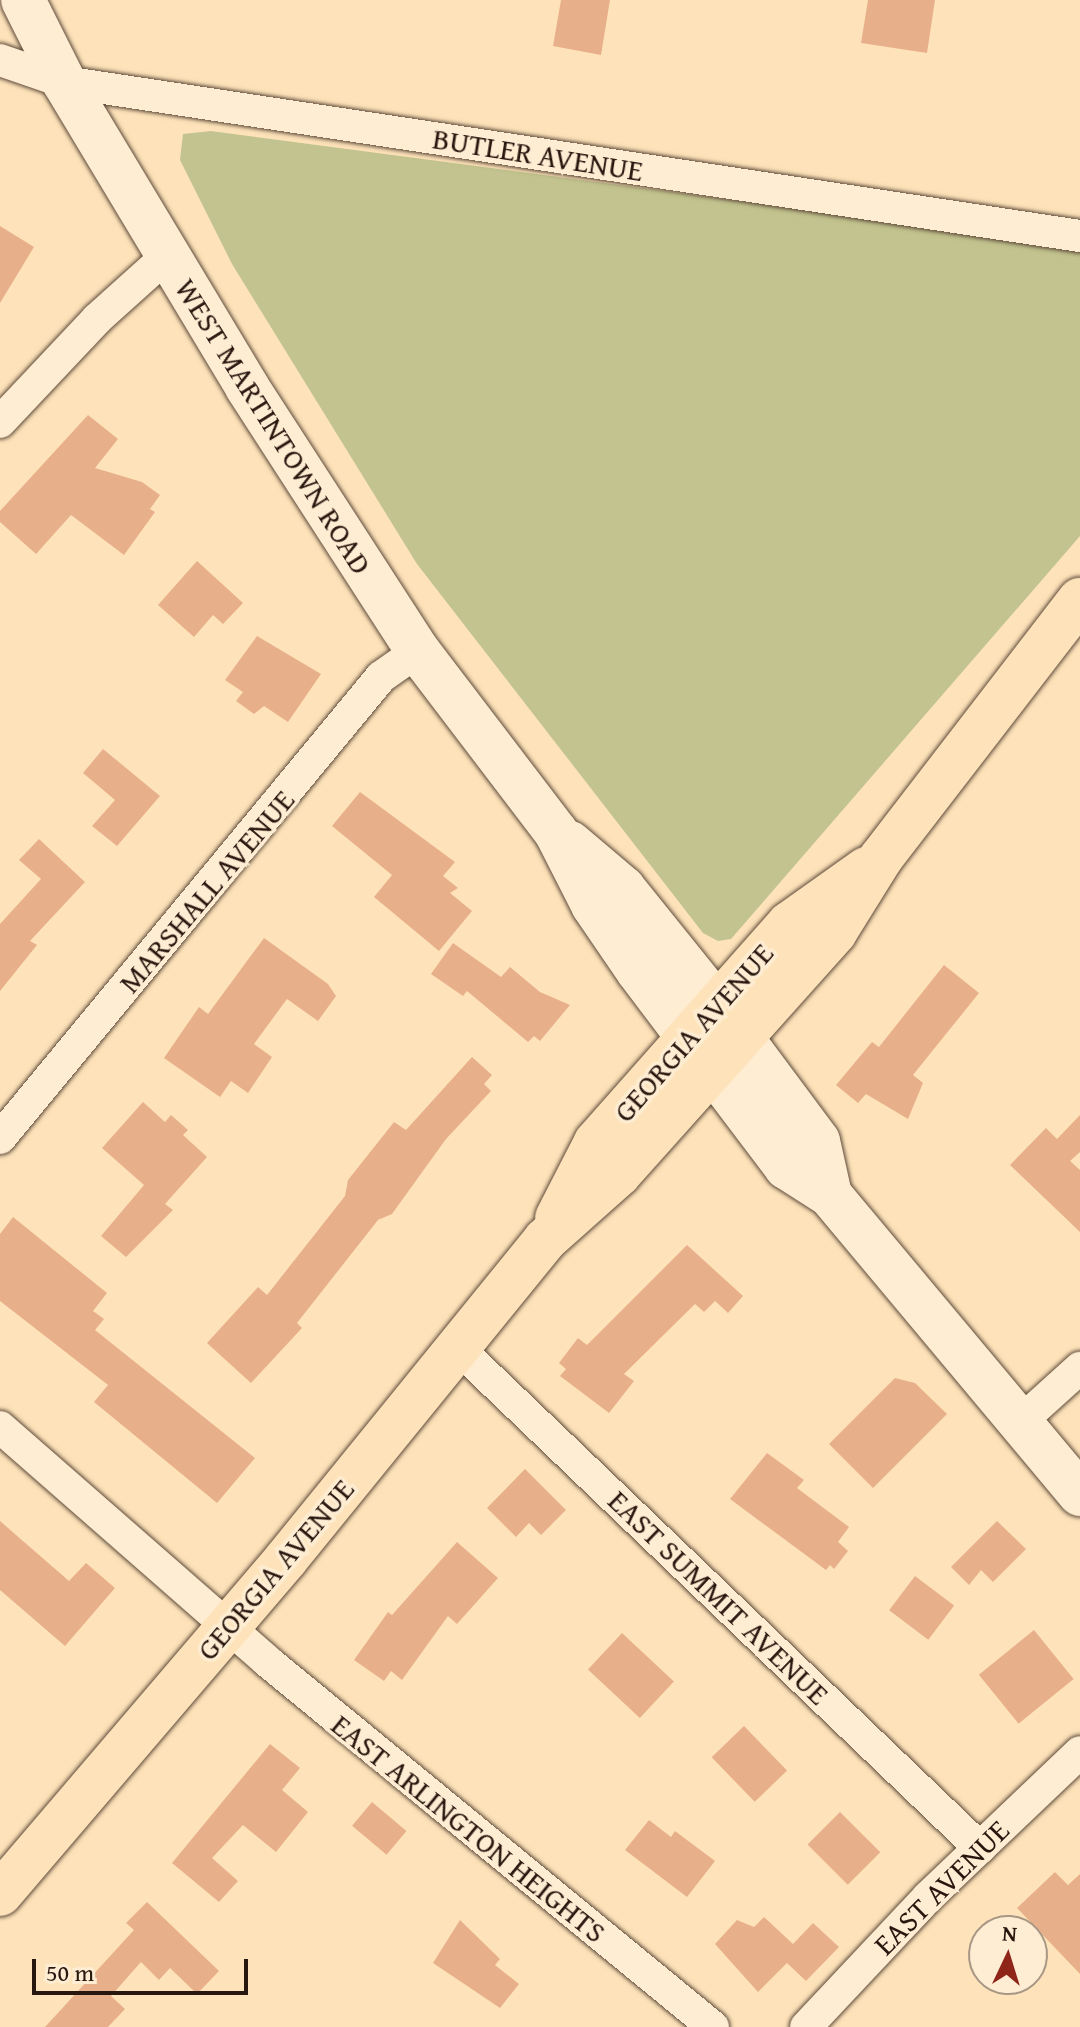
<!DOCTYPE html>
<style>
body{margin:0}
#map{position:relative;width:1080px;height:2027px;overflow:hidden;background:#fee3ba;font-family:"Gentium Book Plus",serif}
div>[style]{position:absolute}
[style*='--x']{left:calc(var(--x)*1px);top:calc(var(--y)*1px);width:calc(var(--w)*1px);rotate:calc(var(--a)*1deg)}
.green>*{inset:0;background:#c2c38e}
.building>*{inset:0;background:#e8b08a;transform-origin:0 0}
.roads{filter:drop-shadow(0 0 2px #5e4a3a) drop-shadow(0 0 2px #5e4a3a)}
.minor>*{height:32px;margin:-16px;padding:0 16px;transform-origin:16px;border-radius:16px;background:#feedd2}
.secondary>*{height:44px;margin:-22px;padding:0 22px;transform-origin:22px;border-radius:22px;background:#feedd2}
.primary>*{height:44px;margin:-22px;padding:0 22px;transform-origin:22px;border-radius:22px;background:#fee3ba}
span{translate:-50% -50%;white-space:nowrap;text-align:center;line-height:1.15;-webkit-text-stroke:7px #feedd2;paint-order:stroke}
.street-label{font-size:30px;color:#28170f}
.north{position:absolute;left:968px;top:1915px;width:80px;height:80px;box-sizing:border-box;background:#feedd2;border:2px solid #a89784;border-radius:50%;rotate:4deg;font-size:22px;font-weight:700;line-height:32px;text-align:center;color:#28170f}
.north::after{content:'';display:block;margin:auto;width:28px;height:36px;background:#8f2418;clip-path:polygon(50% 0,100% 100%,50% 72%,0 100%)}
.scale{position:absolute;left:32px;top:1959px;width:216px;height:36px;box-sizing:border-box;border:4px solid #28170f;border-top:0;padding-left:10px;font-size:24px;line-height:28px;white-space:nowrap;color:#28170f;-webkit-text-stroke:6px #feedd2;paint-order:stroke}
</style>
<div id="map">
<div class="green">
<i style="clip-path:polygon(211px 131px,1080px 246px,1080px 536px,731px 939px,718px 941px,703px 933px,417px 564px,232px 264px,180px 160px,183px 134px)"></i>
</div>
<div class="building">
<i style="clip-path:polygon(561px 0,610px 0,601px 55px,553px 46px)"></i>
<i style="clip-path:polygon(868px 0,935px 0,927px 53px,861px 43px)"></i>
<i style="clip-path:polygon(0 226px,34px 247px,0 303px)"></i>
<i style="clip-path:polygon(88px 415px,118px 439px,95px 468px,142px 482px,160px 495px,150px 509px,155px 512px,124px 555px,71px 515px,36px 554px,0 522px,0 511px)"></i>
<i style="clip-path:polygon(197px 561px,243px 603px,223px 624px,213px 615px,194px 637px,158px 605px)"></i>
<i style="clip-path:polygon(257px 636px,321px 674px,288px 722px,264px 706px,254px 714px,236px 701px,243px 692px,225px 680px)"></i>
<i style="clip-path:polygon(103px 749px,160px 796px,117px 846px,92px 826px,115px 800px,83px 773px)"></i>
<i style="clip-path:polygon(360px 792px,455px 862px,443px 876px,458px 888px,450px 893px,472px 911px,439px 951px,374px 897px,392px 875px,332px 826px)"></i>
<i style="clip-path:polygon(39px 839px,85px 882px,30px 941px,37px 945px,0 991px,0 924px,41px 879px,19px 860px)"></i>
<i style="clip-path:polygon(264px 938px,328px 984px,336px 996px,318px 1021px,287px 999px,254px 1044px,272px 1057px,248px 1093px,231px 1081px,220px 1097px,164px 1058px,199px 1007px,208px 1014px)"></i>
<i style="clip-path:polygon(453px 943px,501px 977px,510px 967px,540px 992px,570px 1005px,540px 1041px,534px 1036px,528px 1042px,467px 991px,463px 996px,431px 974px)"></i>
<i style="clip-path:polygon(944px 965px,979px 993px,913px 1075px,923px 1083px,908px 1119px,866px 1094px,858px 1103px,836px 1085px,872px 1042px,879px 1047px)"></i>
<i style="clip-path:polygon(472px 1057px,492px 1075px,484px 1084px,491px 1091px,446px 1139px,392px 1214px,378px 1220px,297px 1323px,302px 1328px,251px 1383px,207px 1343px,258px 1287px,267px 1295px,345px 1196px,348px 1180px,394px 1122px,406px 1130px)"></i>
<i style="clip-path:polygon(143px 1102px,165px 1122px,171px 1115px,188px 1130px,183px 1135px,207px 1157px,165px 1204px,173px 1210px,126px 1257px,101px 1236px,144px 1185px,102px 1148px)"></i>
<i style="clip-path:polygon(1080px 1115px,1080px 1152px,1070px 1161px,1080px 1170px,1080px 1232px,1010px 1165px,1046px 1128px,1057px 1139px)"></i>
<i style="clip-path:polygon(13px 1217px,107px 1293px,93px 1311px,104px 1319px,95px 1330px,255px 1458px,217px 1503px,94px 1402px,108px 1385px,0 1301px,0 1234px)"></i>
<i style="clip-path:polygon(687px 1245px,743px 1296px,728px 1313px,715px 1301px,704px 1312px,695px 1304px,624px 1374px,634px 1381px,609px 1413px,560px 1376px,566px 1369px,559px 1363px,578px 1338px,587px 1345px)"></i>
<i style="clip-path:polygon(895px 1378px,915px 1383px,947px 1414px,873px 1488px,829px 1444px)"></i>
<i style="clip-path:polygon(767px 1453px,804px 1480px,797px 1488px,849px 1527px,838px 1542px,848px 1551px,834px 1569px,830px 1565px,826px 1570px,730px 1499px)"></i>
<i style="clip-path:polygon(525px 1469px,566px 1510px,541px 1535px,529px 1523px,516px 1537px,487px 1508px)"></i>
<i style="clip-path:polygon(0 1521px,69px 1581px,86px 1563px,115px 1588px,65px 1646px,0 1590px)"></i>
<i style="clip-path:polygon(997px 1521px,1026px 1549px,993px 1582px,981px 1570px,969px 1585px,951px 1567px)"></i>
<i style="clip-path:polygon(457px 1542px,498px 1578px,457px 1624px,448px 1616px,402px 1680px,391px 1671px,384px 1681px,354px 1660px,388px 1612px,392px 1615px)"></i>
<i style="left:915px;top:1576px;width:49px;height:43px;rotate:37deg"></i>
<i style="left:1034px;top:1630px;width:63px;height:71px;rotate:51deg"></i>
<i style="left:622px;top:1633px;width:71px;height:50px;rotate:43deg"></i>
<i style="left:744px;top:1726px;width:62px;height:45px;rotate:46deg"></i>
<i style="clip-path:polygon(270px 1744px,300px 1768px,282px 1790px,308px 1812px,276px 1852px,243px 1825px,212px 1858px,238px 1881px,219px 1902px,172px 1863px)"></i>
<i style="left:372px;top:1802px;width:45px;height:31px;rotate:40deg"></i>
<i style="left:840px;top:1812px;width:57px;height:46px;rotate:45deg"></i>
<i style="clip-path:polygon(649px 1820px,671px 1837px,675px 1831px,715px 1861px,687px 1897px,625px 1850px)"></i>
<i style="clip-path:polygon(1055px 1872px,1068px 1885px,1080px 1874px,1080px 1974px,1017px 1908px)"></i>
<i style="clip-path:polygon(147px 1902px,219px 1971px,197px 1994px,170px 1968px,159px 1980px,141px 1962px,111px 1996px,125px 2009px,108px 2027px,45px 2027px,134px 1930px,126px 1923px)"></i>
<i style="clip-path:polygon(764px 1917px,793px 1944px,813px 1923px,839px 1947px,806px 1981px,787px 1963px,758px 1992px,715px 1944px,737px 1920px,754px 1927px)"></i>
<i style="clip-path:polygon(460px 1920px,500px 1959px,495px 1965px,519px 1984px,500px 2008px,433px 1963px)"></i>
</div>
<div class="roads">
<div class="minor">
<i style="--x:0;--y:60;--w:68;--a:19"></i>
<i style="--x:64;--y:82;--w:1028;--a:8.62"></i>
<i style="--x:0;--y:422;--w:141;--a:-46.7"></i>
<i style="--x:97;--y:319;--w:94;--a:-42"></i>
<i style="--x:0;--y:1138;--w:598;--a:-50.43"></i>
<i style="--x:381;--y:677;--w:45;--a:-35.1"></i>
<i style="--x:457;--y:1347;--w:724;--a:43.77"></i>
<i style="--x:1018;--y:1424;--w:84;--a:-42.1"></i>
<i style="--x:0;--y:1427;--w:355;--a:41.2"></i>
<i style="--x:267;--y:1661;--w:577;--a:39.37"></i>
<i style="--x:806;--y:2027;--w:178;--a:-46.8"></i>
<i style="--x:928;--y:1897;--w:210;--a:-43.6"></i>
</div>
<div class="secondary">
<i style="--x:23;--y:0;--w:92;--a:63.4"></i>
<i style="--x:64;--y:82;--w:356;--a:59"></i>
<i style="--x:247;--y:387;--w:315;--a:57.1"></i>
<i style="--x:418;--y:651;--w:228;--a:52.7"></i>
<i style="--x:556;--y:832;--w:82;--a:63.1"></i>
<i style="--x:593;--y:905;--w:80;--a:55.7"></i>
<i style="--x:638;--y:971;--w:246;--a:52.9"></i>
<i style="--x:786;--y:1167;--w:52;--a:32.5"></i>
<i style="--x:830;--y:1195;--w:390;--a:50.1"></i>
<i style="--x:570;--y:843;--w:70;--a:40.3"></i>
<i style="--x:623;--y:888;--w:150;--a:51.2"></i>
<i style="--x:717;--y:1005;--w:169;--a:53.4"></i>
<i style="--x:818;--y:1141;--w:55;--a:77.5"></i>
</div>
<div class="primary">
<i style="--x:557;--y:1218;--w:85;--a:-62.8"></i>
<i style="--x:596;--y:1142;--w:291;--a:-48.5"></i>
<i style="--x:789;--y:924;--w:95;--a:-35.5"></i>
<i style="--x:0;--y:1894;--w:440;--a:-49.5"></i>
<i style="--x:286;--y:1559;--w:411;--a:-50.9"></i>
<i style="--x:545;--y:1240;--w:99;--a:-41.7"></i>
<i style="--x:619;--y:1174;--w:324;--a:-48.2"></i>
<i style="--x:835;--y:932;--w:87;--a:-58.1"></i>
<i style="--x:881;--y:858;--w:326;--a:-52.4"></i>
</div>
</div>
<div class="street-label">
<span style="left:538px;top:154px;rotate:9deg">BUTLER AVENUE</span>
<span style="left:274px;top:426px;rotate:58deg">WEST MARTINTOWN ROAD</span>
<span style="left:206px;top:891px;rotate:-50deg">MARSHALL AVENUE</span>
<span style="left:693px;top:1032px;rotate:-49deg">GEORGIA AVENUE</span>
<span style="left:275px;top:1569px;rotate:-50deg">GEORGIA AVENUE</span>
<span style="left:719px;top:1597px;rotate:44deg">EAST SUMMIT AVENUE</span>
<span style="left:469px;top:1828px;rotate:39deg">EAST ARLINGTON HEIGHTS</span>
<span style="left:941px;top:1887px;rotate:-45deg">EAST AVENUE</span>
</div>
<div class="north">N</div>
<div class="scale">50 m</div>
</div>
